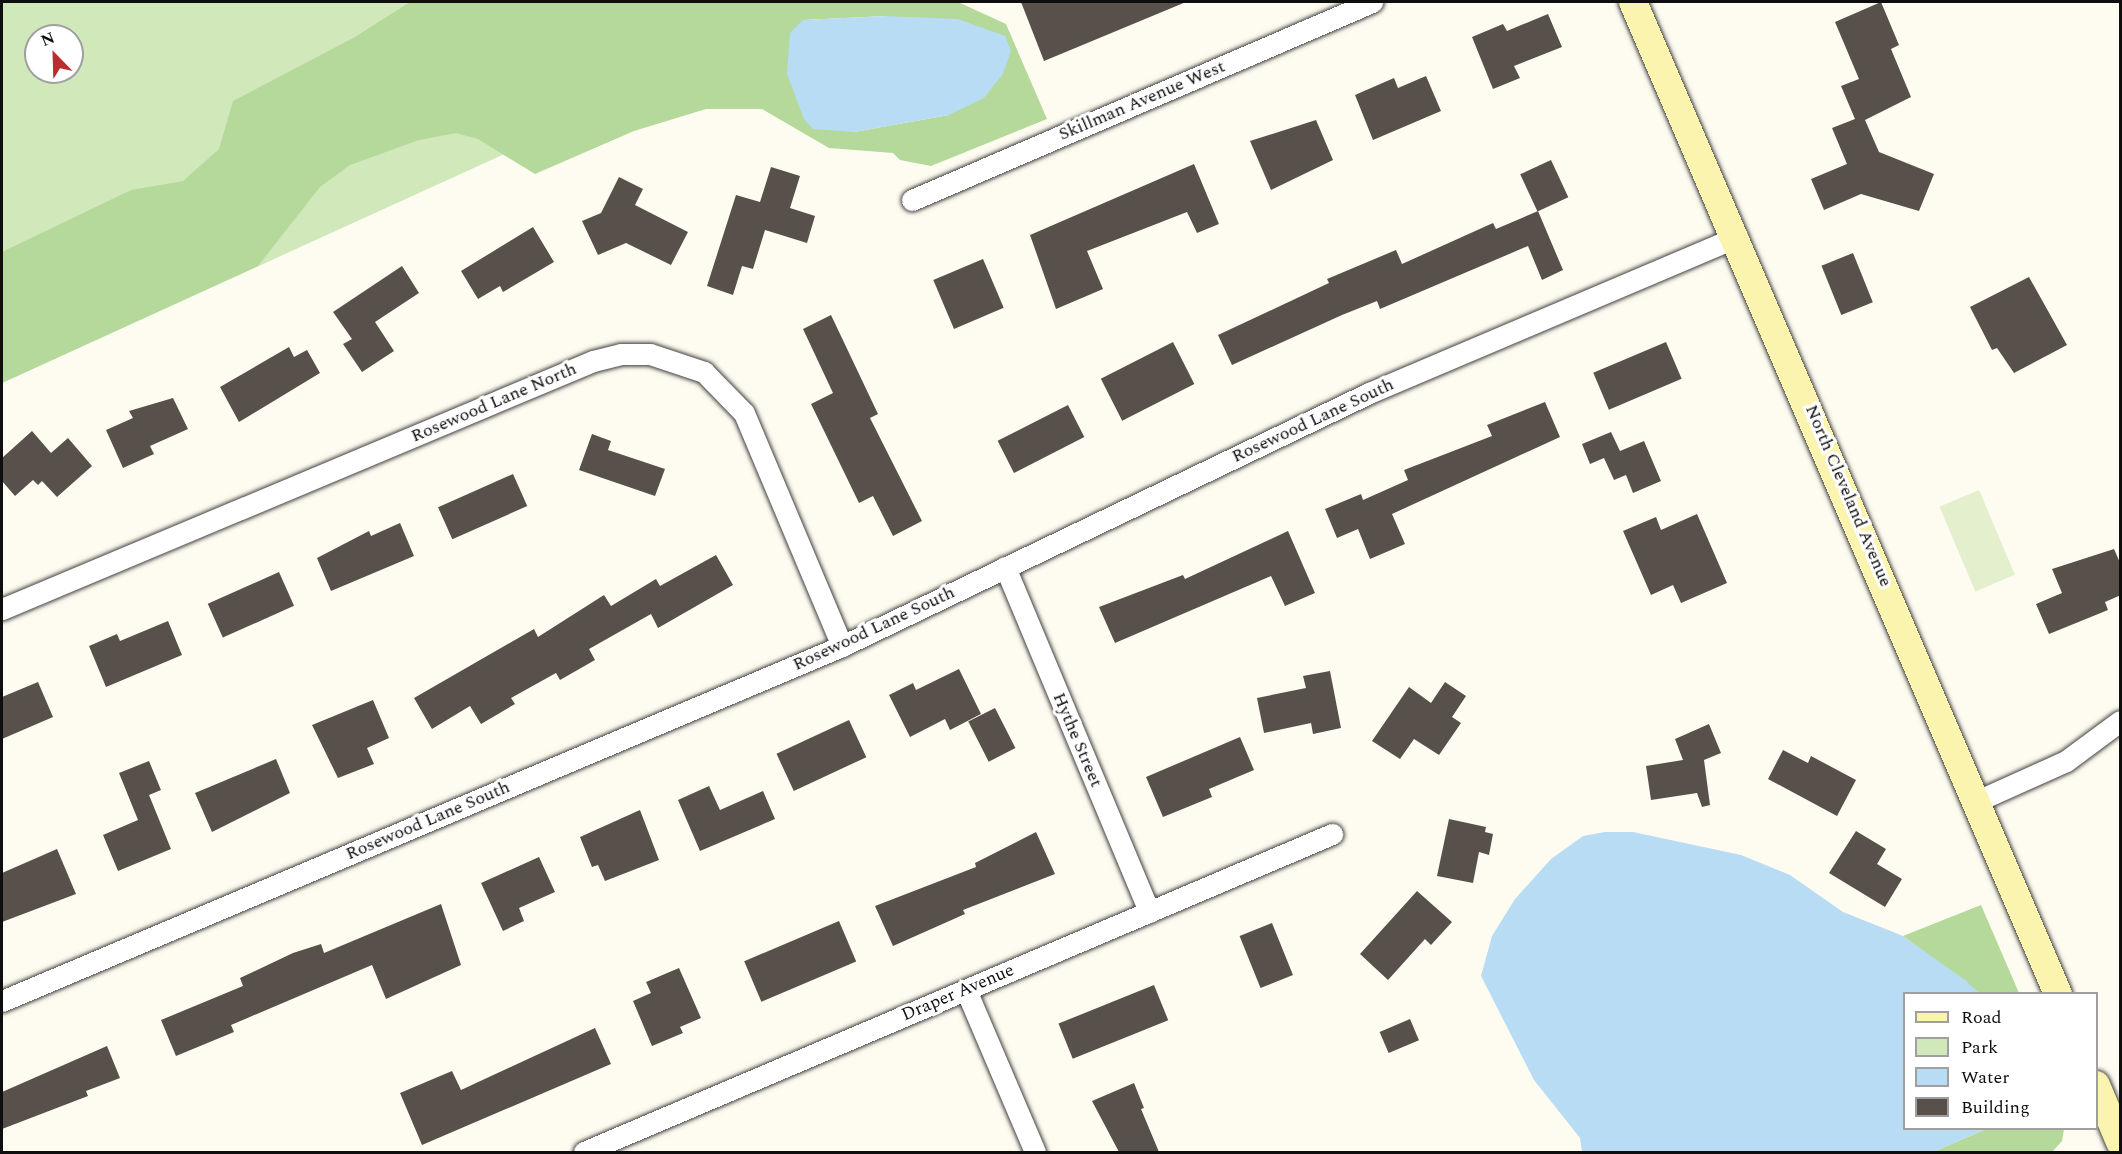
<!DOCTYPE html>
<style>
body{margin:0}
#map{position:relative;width:2122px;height:1154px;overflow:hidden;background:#fefcf0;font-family:Spectral,serif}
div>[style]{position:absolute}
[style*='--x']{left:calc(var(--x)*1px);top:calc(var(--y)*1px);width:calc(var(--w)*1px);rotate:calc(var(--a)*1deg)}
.green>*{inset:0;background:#d1e8bb}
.forest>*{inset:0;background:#b5d89b}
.pitch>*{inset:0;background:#e3efcd;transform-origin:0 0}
.water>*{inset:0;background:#b7dcf4}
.building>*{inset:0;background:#57504b;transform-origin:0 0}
.roads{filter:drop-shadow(0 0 2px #414141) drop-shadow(0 0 2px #414141)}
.street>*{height:21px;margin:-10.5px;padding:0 10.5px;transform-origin:10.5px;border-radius:10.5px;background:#fff}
.secondary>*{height:28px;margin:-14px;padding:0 14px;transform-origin:14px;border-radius:14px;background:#fbf4ae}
span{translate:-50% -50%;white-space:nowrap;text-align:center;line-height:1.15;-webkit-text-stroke:6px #fff;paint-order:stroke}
.street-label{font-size:18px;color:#0e0e0e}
.frame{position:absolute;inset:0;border:3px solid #0e0e0e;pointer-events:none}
.legend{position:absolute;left:1903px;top:992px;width:195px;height:138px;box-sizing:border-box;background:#fff;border:2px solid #9f9f9f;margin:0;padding:8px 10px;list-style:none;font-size:18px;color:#0e0e0e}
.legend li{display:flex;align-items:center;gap:12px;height:30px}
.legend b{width:30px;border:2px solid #9f9f9f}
.north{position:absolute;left:24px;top:24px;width:60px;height:60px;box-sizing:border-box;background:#fff;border:2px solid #9f9f9f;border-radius:50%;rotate:337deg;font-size:16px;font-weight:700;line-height:24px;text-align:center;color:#0e0e0e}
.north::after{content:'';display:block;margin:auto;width:21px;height:27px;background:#b92c30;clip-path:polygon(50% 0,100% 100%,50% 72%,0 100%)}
</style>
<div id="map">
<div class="green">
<i style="clip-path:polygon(evenodd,2px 2px,838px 2px,2px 383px,2px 2px,36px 36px,72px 36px,72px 72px,36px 72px,36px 36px)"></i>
</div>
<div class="forest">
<i style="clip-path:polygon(evenodd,410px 2px,958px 2px,1006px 24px,1047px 119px,931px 166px,900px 160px,893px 153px,829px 148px,762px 109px,706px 109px,634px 131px,535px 174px,478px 139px,456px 133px,419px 140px,350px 165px,320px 187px,258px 266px,2px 383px,2px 252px,131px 190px,183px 181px,219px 149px,233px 101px,355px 37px,410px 2px,886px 16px,949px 115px,854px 132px,803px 20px,886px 16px)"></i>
<i style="clip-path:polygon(1981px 905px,2019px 993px,1979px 993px,1903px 936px)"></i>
<i style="clip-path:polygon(1986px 1129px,1986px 1128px,2064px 1129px,2062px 1141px,2052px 1152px,1933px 1152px)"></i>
</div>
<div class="pitch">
<i style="left:1979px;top:490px;width:92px;height:43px;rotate:67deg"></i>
</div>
<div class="water">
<i style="clip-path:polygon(886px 16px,958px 19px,1005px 36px,1011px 51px,1003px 74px,984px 98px,949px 115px,854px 132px,813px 129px,804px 119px,787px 74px,790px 33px,803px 20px)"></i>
<i style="clip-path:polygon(1605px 832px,1633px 832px,1741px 855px,1790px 875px,1843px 912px,1903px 936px,1965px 980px,1979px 993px,1904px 994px,1904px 1128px,1986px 1129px,1933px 1152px,1582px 1152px,1580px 1138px,1534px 1080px,1481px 976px,1492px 936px,1515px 899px,1551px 859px,1583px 836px)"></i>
</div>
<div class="building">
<i style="clip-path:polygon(1021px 2px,1186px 2px,1044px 61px)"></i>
<i style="clip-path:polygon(1881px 2px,1899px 45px,1891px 49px,1911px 97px,1865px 120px,1879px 152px,1934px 174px,1919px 211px,1861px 194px,1824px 210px,1811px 179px,1847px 164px,1832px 128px,1855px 119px,1841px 86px,1859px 79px,1835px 22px)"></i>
<i style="clip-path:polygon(1548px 14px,1562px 47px,1514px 66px,1520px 78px,1493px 89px,1472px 37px,1503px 24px,1507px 31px)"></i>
<i style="clip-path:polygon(1426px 76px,1441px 111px,1373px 140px,1355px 95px,1394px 78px,1398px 88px)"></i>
<i style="clip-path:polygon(1316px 120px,1333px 160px,1271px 190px,1250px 141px)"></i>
<i style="left:1551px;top:160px;width:41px;height:34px;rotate:65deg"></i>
<i style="clip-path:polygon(1194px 164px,1219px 224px,1197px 233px,1187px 212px,1087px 251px,1103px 289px,1056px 309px,1030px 235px)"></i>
<i style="clip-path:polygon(771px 167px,800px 176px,790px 208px,815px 216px,807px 243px,765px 230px,753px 269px,742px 266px,733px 295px,707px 286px,736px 195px,760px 202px)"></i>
<i style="clip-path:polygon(619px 177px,643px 189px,635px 205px,688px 232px,671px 265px,626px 243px,598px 255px,582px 221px,601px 213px)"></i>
<i style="clip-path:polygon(1538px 211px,1563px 270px,1542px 280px,1528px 246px,1380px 309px,1377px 301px,1342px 315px,1232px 365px,1218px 335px,1329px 283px,1327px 279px,1396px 250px,1402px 264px,1493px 223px,1496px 229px)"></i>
<i style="clip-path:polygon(533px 227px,554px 262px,503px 292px,500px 286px,478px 299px,461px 271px)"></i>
<i style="left:1853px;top:253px;width:53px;height:34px;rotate:68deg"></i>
<i style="left:983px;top:259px;width:53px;height:54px;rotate:67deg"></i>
<i style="clip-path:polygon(402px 266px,419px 293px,375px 322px,394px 351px,362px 372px,343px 344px,352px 339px,333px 312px)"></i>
<i style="clip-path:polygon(2029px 277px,2067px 345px,2014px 373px,1997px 348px,1992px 350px,1970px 307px)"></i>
<i style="clip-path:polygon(831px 315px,878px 414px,870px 418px,922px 521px,893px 536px,873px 496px,859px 503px,811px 404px,833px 393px,803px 329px)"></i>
<i style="left:1173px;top:342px;width:47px;height:81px;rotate:63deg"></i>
<i style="left:1666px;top:342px;width:40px;height:79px;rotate:67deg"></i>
<i style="clip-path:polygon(289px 347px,294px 357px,307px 350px,320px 373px,239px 422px,220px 387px)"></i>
<i style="clip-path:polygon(173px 398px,188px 429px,150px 446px,154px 454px,123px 468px,106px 430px,133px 418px,129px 411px)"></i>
<i style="clip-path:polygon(1545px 402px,1560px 437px,1392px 514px,1405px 544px,1370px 559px,1358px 529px,1337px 538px,1325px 509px,1361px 494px,1363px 500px,1408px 480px,1404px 470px,1492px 436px,1487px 425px)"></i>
<i style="left:1068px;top:405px;width:36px;height:79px;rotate:63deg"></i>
<i style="clip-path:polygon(32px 431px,51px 453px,68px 438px,92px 466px,57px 497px,42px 481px,38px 485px,33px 480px,15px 496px,2px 481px,2px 458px)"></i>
<i style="clip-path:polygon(1611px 432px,1620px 451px,1644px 441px,1661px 481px,1633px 493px,1626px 475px,1614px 480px,1604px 458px,1590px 464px,1582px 444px)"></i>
<i style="clip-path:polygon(592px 434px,611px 441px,608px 450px,665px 469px,655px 496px,579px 470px)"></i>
<i style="left:513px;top:474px;width:35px;height:82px;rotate:66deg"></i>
<i style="clip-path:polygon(1697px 514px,1727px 583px,1681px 603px,1673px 585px,1651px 595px,1623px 531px,1656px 517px,1661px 530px)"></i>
<i style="clip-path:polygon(400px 523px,414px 556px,331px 591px,317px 558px,369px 531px,371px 536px)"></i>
<i style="clip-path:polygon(1288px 531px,1315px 593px,1285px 606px,1271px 576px,1115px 643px,1099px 607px,1183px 575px,1185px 579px)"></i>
<i style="clip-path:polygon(2114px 549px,2121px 565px,2121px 595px,2105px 602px,2108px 610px,2049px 634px,2036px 604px,2062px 593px,2052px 569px)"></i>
<i style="clip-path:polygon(716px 555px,733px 585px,658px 628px,651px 614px,589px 649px,595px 660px,560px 680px,556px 673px,511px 698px,515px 704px,481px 724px,470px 706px,432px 729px,414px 698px,534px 629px,538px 637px,604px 595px,611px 606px,656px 579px,660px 586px)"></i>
<i style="left:279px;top:572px;width:37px;height:78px;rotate:66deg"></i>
<i style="clip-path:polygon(168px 621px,182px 655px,106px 687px,89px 646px,117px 634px,120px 641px)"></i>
<i style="clip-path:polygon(959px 669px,981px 714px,950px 730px,945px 719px,910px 737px,889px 695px,913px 683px,916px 690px)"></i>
<i style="clip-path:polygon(1330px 671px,1341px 728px,1313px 734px,1311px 723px,1264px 733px,1257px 698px,1306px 688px,1303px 676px)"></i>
<i style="clip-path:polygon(38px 682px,53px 717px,2px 739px,2px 697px)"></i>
<i style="clip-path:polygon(1445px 682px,1466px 696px,1452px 717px,1461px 723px,1439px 755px,1414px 739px,1400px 759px,1372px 741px,1409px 687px,1431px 703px)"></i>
<i style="clip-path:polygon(373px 700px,389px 738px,367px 748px,374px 764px,338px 778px,312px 725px)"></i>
<i style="left:995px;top:708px;width:45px;height:30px;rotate:63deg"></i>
<i style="left:849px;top:720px;width:41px;height:80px;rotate:65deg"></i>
<i style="clip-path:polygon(1709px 724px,1721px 753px,1704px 760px,1710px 805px,1702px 807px,1697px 793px,1651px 800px,1646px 766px,1683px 760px,1675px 739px)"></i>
<i style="clip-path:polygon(1240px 737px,1254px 770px,1209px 789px,1212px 797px,1163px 817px,1146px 777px)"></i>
<i style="clip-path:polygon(1783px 750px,1808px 763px,1811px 756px,1856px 780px,1837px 816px,1768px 779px)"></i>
<i style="clip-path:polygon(276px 759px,290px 793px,212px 832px,195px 793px)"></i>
<i style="clip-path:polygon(149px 761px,161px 790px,149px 795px,171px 849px,118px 871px,103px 835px,138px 820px,119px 773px)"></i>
<i style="clip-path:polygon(709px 786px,720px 810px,763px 791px,775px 819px,700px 851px,678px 800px)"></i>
<i style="clip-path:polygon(640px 810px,659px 860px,605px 881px,598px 865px,592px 867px,580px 837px)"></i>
<i style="clip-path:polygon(1449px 819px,1486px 827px,1485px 832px,1493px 834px,1489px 855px,1479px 852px,1473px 883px,1437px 876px)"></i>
<i style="clip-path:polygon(1856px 831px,1886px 849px,1877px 864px,1902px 879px,1885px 907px,1829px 873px)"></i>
<i style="clip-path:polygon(1036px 832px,1055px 874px,963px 910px,965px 914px,893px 946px,875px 906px,976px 867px,975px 863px)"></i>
<i style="clip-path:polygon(57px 849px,76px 894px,2px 922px,2px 873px)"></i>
<i style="clip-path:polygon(539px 857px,555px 892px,519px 908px,524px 921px,503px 931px,481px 883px)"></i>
<i style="clip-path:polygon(1417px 891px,1452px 922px,1431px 945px,1425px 939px,1388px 980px,1360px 954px)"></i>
<i style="clip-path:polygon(441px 904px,461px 965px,386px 999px,372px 965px,231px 1025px,234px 1032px,176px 1056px,161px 1020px,243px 986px,240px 978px,293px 953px,321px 944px,324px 953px)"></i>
<i style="left:839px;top:921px;width:44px;height:103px;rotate:67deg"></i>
<i style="left:1272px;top:923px;width:56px;height:35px;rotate:68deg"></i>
<i style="clip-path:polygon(679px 968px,701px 1018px,680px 1027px,683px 1033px,652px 1046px,633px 1001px,651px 993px,646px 982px)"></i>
<i style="left:1154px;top:985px;width:38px;height:103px;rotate:68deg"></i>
<i style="left:1410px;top:1019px;width:23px;height:33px;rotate:67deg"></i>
<i style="clip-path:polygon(595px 1028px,611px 1064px,422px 1145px,400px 1093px,452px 1071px,461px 1090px)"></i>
<i style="clip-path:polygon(107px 1046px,120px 1078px,86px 1091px,88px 1096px,2px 1129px,2px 1092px)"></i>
<i style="clip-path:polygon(1134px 1083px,1144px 1108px,1141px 1109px,1159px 1152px,1119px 1152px,1092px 1101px)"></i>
</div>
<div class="roads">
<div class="street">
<i style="--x:912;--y:200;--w:501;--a:-23.29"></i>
<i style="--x:1005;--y:567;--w:374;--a:67.3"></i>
<i style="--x:2;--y:609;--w:641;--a:-22.76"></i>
<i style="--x:593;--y:361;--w:29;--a:-14"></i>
<i style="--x:621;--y:354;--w:29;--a:0"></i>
<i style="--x:650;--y:354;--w:57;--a:18.4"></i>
<i style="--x:704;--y:372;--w:57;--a:45.7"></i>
<i style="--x:744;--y:413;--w:253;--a:67.2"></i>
<i style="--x:1977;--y:801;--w:98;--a:-24.2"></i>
<i style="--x:2066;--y:761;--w:67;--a:-36.5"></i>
<i style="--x:966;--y:990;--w:176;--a:66.9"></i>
<i style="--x:2;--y:1001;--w:912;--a:-22.91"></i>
<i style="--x:842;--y:646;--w:585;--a:-25.64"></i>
<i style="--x:1369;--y:393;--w:400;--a:-23"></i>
<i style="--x:584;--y:1152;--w:813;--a:-23.03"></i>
</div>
<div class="secondary">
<i style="--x:1633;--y:2;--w:1079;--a:66.81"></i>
<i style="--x:2096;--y:1085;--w:62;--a:67.2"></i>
</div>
</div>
<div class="street-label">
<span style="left:1142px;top:101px;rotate:-23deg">Skillman Avenue West</span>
<span style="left:494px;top:403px;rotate:-23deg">Rosewood Lane North</span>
<span style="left:1313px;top:421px;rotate:-25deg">Rosewood Lane South</span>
<span style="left:1848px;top:496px;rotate:67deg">North Cleveland Avenue</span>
<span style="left:874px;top:629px;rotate:-25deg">Rosewood Lane South</span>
<span style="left:1077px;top:740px;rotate:67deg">Hythe Street</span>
<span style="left:428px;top:821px;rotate:-23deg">Rosewood Lane South</span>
<span style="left:958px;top:993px;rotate:-23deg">Draper Avenue</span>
</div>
<div class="frame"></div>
<ul class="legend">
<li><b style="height:8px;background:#fbf4ae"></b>Road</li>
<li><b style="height:16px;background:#d1e8bb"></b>Park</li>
<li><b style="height:16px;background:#b7dcf4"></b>Water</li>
<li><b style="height:16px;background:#57504b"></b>Building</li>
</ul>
<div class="north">N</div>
</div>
